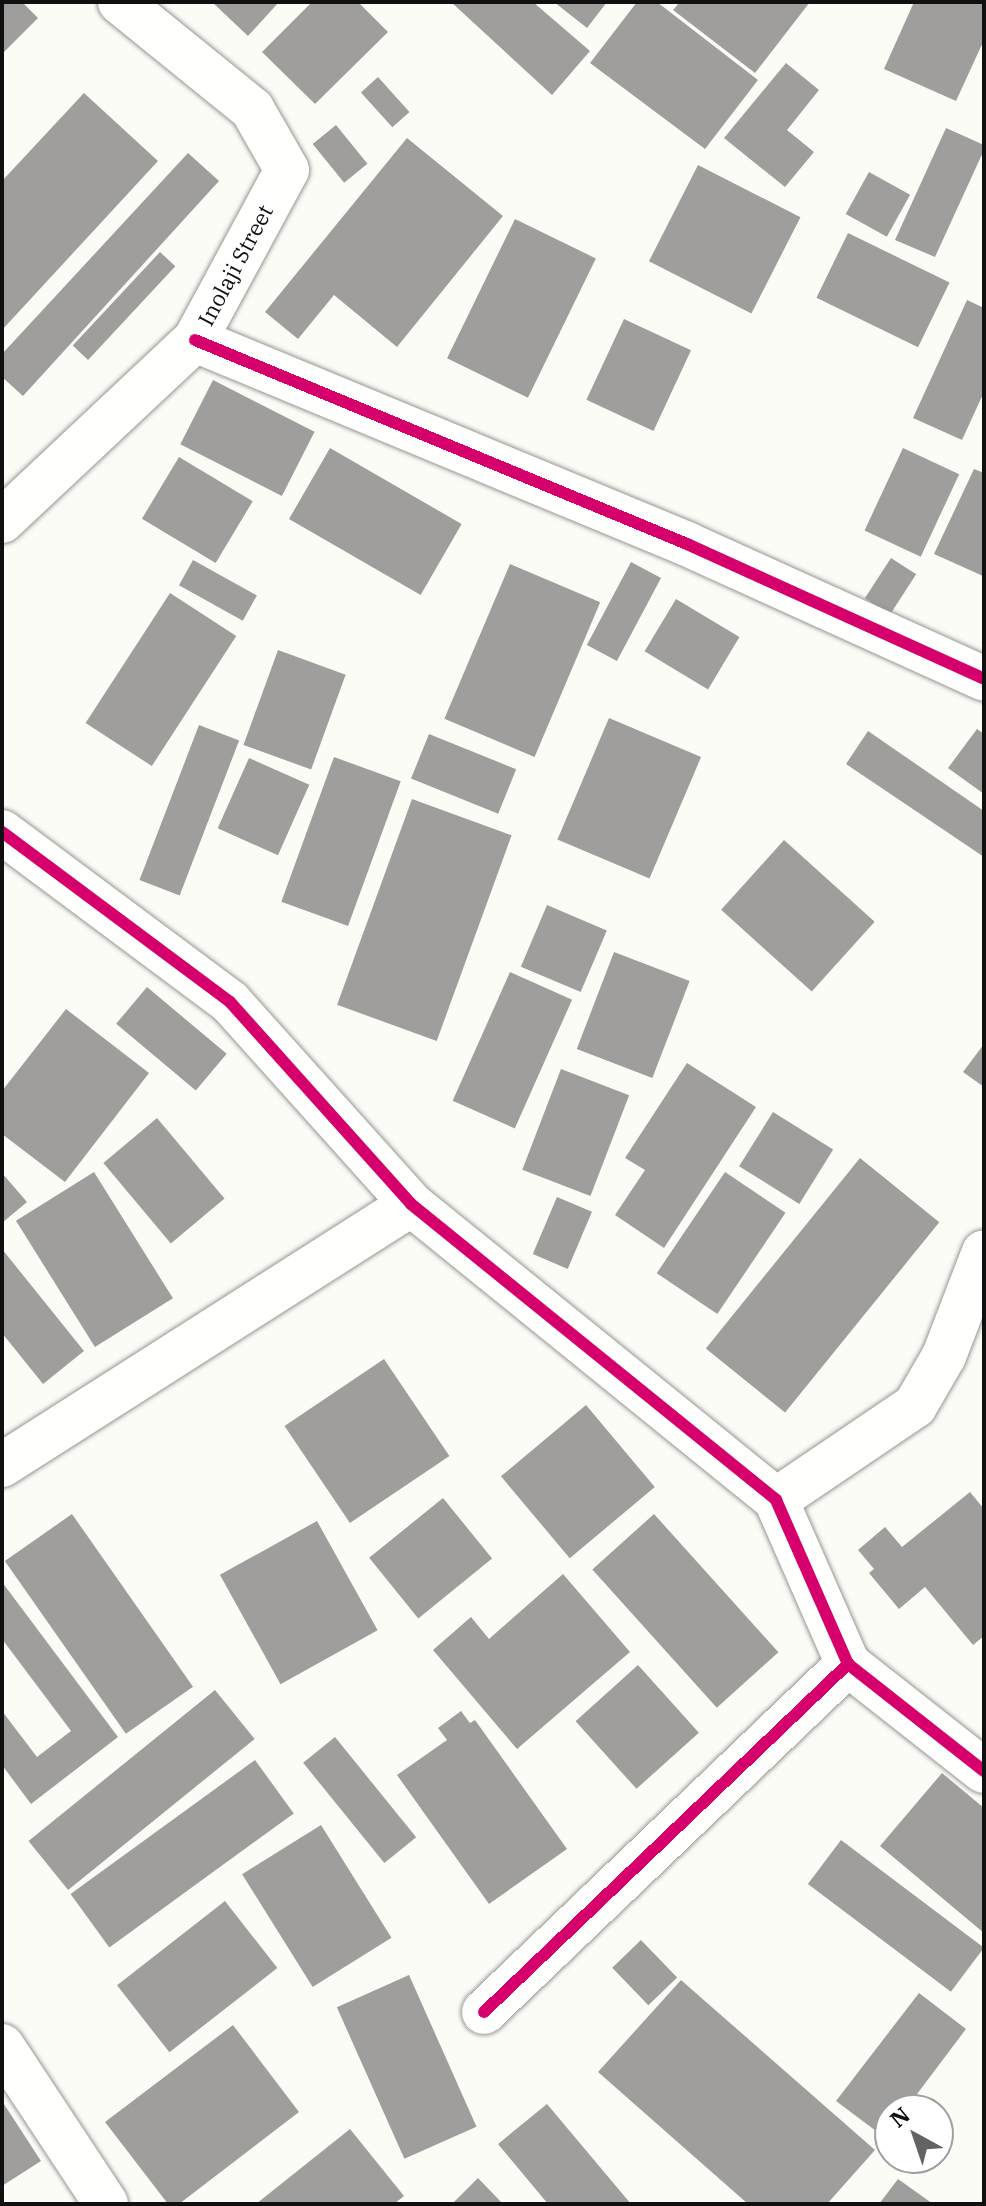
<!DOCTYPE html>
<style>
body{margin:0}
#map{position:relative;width:986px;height:2206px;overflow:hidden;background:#fcfcf7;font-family:"IBM Plex Serif",serif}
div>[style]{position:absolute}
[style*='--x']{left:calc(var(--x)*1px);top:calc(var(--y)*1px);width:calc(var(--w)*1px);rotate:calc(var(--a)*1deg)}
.building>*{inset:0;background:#a09e9c;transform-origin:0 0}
.roads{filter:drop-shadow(0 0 2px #969694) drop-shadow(0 0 2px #969694)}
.minor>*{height:44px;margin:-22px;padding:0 22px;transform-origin:22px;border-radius:22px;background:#fffffe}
.cycleway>*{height:12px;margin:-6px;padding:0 6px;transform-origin:6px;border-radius:6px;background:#d6006c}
span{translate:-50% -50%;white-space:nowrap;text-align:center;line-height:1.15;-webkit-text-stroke:8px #fff;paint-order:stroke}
.street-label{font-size:22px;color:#101010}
.frame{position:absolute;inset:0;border:4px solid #101010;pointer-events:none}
.north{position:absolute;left:874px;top:2094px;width:80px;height:80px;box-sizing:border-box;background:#fff;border:2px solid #9f9f9f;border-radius:50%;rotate:320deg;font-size:22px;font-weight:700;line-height:32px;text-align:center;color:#101010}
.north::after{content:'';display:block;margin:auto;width:28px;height:36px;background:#636361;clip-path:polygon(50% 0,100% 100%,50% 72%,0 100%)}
</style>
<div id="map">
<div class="building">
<i style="clip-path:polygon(2px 2px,22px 2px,38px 18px,2px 54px)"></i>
<i style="clip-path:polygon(212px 2px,279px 2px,248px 36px)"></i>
<i style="clip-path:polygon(312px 2px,358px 2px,388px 32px,315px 104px,262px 52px)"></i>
<i style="clip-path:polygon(451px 2px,533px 2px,590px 51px,552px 95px)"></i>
<i style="clip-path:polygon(554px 2px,607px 2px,587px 28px)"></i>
<i style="clip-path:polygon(637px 2px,657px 2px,758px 80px,705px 149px,590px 63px)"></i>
<i style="clip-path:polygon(680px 2px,810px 2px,755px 73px,673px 10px)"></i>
<i style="clip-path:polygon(914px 2px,984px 2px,984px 40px,956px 101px,884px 69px)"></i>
<i style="clip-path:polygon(786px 63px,819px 90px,787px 130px,814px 152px,785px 187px,724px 138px)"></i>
<i style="left:378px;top:77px;width:47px;height:23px;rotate:48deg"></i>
<i style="clip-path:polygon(84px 93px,158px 161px,2px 330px,2px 181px)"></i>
<i style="left:336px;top:125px;width:50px;height:30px;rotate:51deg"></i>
<i style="clip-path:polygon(946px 128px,984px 145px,984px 150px,935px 257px,895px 240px)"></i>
<i style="clip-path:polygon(407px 138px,503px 216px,397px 347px,334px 295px,298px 339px,265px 312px)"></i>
<i style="clip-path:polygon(188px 153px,219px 181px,23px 396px,2px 377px,2px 354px)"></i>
<i style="left:698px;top:165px;width:115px;height:108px;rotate:27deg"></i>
<i style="left:869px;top:172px;width:47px;height:48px;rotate:29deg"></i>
<i style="left:515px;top:219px;width:90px;height:155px;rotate:26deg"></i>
<i style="left:848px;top:233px;width:113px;height:72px;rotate:26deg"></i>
<i style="left:160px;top:252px;width:21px;height:128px;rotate:43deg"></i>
<i style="clip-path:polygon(967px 300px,984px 308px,984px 392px,962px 440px,913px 418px)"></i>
<i style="left:624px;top:319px;width:74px;height:89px;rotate:25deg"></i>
<i style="left:213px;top:380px;width:114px;height:72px;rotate:27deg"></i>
<i style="left:330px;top:448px;width:152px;height:82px;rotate:30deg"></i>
<i style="left:903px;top:448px;width:62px;height:91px;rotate:25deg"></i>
<i style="left:179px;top:457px;width:86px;height:72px;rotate:31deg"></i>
<i style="clip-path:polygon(974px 469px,984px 473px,983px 576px,934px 554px)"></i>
<i style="left:891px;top:558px;width:30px;height:48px;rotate:33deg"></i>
<i style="left:193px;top:560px;width:73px;height:29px;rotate:29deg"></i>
<i style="left:631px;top:562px;width:34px;height:94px;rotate:28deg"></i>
<i style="left:510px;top:564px;width:98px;height:168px;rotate:23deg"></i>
<i style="left:170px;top:593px;width:79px;height:155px;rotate:33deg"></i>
<i style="left:676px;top:599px;width:74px;height:61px;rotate:31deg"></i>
<i style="left:278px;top:650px;width:72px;height:101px;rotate:20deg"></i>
<i style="left:609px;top:718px;width:100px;height:132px;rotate:23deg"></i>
<i style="left:199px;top:725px;width:43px;height:166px;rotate:21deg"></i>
<i style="clip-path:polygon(977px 729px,984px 734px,984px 794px,948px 768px)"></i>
<i style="clip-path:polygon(868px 731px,984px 811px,984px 857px,846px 764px)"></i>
<i style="left:429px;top:734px;width:94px;height:48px;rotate:22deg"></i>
<i style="left:334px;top:757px;width:71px;height:154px;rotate:20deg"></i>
<i style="left:249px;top:758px;width:66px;height:77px;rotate:24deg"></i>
<i style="left:412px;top:799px;width:106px;height:219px;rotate:20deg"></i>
<i style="left:784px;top:840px;width:122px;height:94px;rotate:42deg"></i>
<i style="left:547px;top:905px;width:65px;height:67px;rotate:23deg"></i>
<i style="left:614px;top:952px;width:81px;height:104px;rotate:21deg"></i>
<i style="left:510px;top:972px;width:68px;height:141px;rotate:24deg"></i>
<i style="left:147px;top:987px;width:104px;height:48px;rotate:40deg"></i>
<i style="clip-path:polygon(66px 1009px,149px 1073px,65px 1182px,2px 1134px,2px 1091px)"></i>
<i style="clip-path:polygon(984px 1044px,984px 1087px,963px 1072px)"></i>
<i style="clip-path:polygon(687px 1063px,756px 1107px,664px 1248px,615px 1215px,645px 1170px,625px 1158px)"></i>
<i style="left:561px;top:1069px;width:73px;height:108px;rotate:21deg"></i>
<i style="left:773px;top:1112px;width:71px;height:64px;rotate:32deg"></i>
<i style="left:157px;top:1118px;width:105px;height:70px;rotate:50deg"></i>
<i style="left:860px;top:1158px;width:102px;height:245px;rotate:39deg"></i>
<i style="left:94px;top:1172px;width:149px;height:92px;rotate:58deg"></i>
<i style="left:725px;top:1172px;width:73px;height:122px;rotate:34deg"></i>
<i style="clip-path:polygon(2px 1173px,27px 1202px,2px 1223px)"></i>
<i style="left:557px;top:1197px;width:38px;height:62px;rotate:23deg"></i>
<i style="clip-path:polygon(2px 1249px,84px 1351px,43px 1384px,2px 1333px)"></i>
<i style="left:384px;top:1359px;width:117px;height:120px;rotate:56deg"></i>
<i style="left:586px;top:1405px;width:107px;height:111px;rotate:50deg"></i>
<i style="clip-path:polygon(970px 1492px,984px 1509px,984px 1636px,973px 1645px,925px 1587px,899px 1609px,869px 1573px,874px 1569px,858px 1550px,885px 1527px,902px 1547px)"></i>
<i style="left:443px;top:1498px;width:78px;height:95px;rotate:51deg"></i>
<i style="left:72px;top:1514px;width:211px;height:82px;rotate:55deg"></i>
<i style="left:654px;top:1514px;width:186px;height:83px;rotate:48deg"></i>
<i style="left:317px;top:1521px;width:125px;height:111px;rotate:61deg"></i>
<i style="clip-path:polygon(563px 1574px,630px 1652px,517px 1749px,433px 1650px,471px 1617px,489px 1639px)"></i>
<i style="clip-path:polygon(2px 1582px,118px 1737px,31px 1804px,2px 1765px,2px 1711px,37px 1757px,71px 1731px,2px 1639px)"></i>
<i style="left:638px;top:1665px;width:91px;height:84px;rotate:48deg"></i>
<i style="left:215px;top:1690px;width:63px;height:240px;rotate:51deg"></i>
<i style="clip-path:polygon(461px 1711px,470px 1723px,475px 1720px,567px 1849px,489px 1904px,397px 1775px,447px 1740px,438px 1728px)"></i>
<i style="left:335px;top:1737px;width:129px;height:41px;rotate:51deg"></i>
<i style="left:255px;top:1760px;width:66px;height:228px;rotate:54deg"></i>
<i style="clip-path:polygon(942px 1773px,984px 1808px,984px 1933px,880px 1846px)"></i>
<i style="left:321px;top:1825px;width:133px;height:93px;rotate:58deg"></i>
<i style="left:841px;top:1840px;width:179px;height:55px;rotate:37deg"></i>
<i style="left:225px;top:1901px;width:85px;height:137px;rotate:52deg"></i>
<i style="left:641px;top:1940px;width:52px;height:40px;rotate:46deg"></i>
<i style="left:409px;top:1975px;width:166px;height:79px;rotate:66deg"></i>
<i style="clip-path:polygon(681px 1980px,875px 2150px,827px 2204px,748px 2204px,598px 2072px)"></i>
<i style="clip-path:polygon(919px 1993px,966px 2029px,905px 2110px,890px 2110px,890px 2130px,884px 2137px,836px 2101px)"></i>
<i style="clip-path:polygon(233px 2025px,299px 2112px,179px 2204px,168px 2204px,105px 2122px)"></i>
<i style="clip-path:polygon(2px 2101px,41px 2161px,2px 2186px)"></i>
<i style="clip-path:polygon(547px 2104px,631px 2204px,548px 2204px,498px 2144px)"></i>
<i style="clip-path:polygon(350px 2129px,404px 2196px,394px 2204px,256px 2204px)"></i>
<i style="clip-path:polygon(478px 2178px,503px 2204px,452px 2204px)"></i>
<i style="clip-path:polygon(898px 2179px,933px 2204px,879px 2204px)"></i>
</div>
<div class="roads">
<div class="minor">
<i style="--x:195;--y:340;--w:533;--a:22.52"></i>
<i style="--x:687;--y:544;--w:326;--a:24.4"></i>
<i style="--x:2;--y:521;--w:265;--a:-43.2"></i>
<i style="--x:195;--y:340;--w:193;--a:-61.6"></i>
<i style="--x:287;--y:170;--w:70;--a:-119.8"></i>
<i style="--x:252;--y:109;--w:170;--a:-141"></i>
<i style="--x:2;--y:832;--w:284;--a:36.7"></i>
<i style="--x:230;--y:1002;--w:271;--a:48.1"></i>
<i style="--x:411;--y:1204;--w:470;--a:39"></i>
<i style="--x:776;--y:1500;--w:179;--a:66.3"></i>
<i style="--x:848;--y:1664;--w:173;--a:38.2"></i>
<i style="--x:2;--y:1465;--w:485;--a:-32.5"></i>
<i style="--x:776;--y:1500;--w:168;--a:-34.1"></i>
<i style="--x:915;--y:1406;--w:58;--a:-59.9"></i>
<i style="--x:944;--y:1356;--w:111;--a:-69"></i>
<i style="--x:484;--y:2012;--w:504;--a:-43.71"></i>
<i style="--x:2;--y:2046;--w:189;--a:56.6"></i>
</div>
</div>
<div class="cycleway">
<i style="--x:195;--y:340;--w:533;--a:22.52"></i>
<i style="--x:687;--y:544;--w:326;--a:24.4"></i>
<i style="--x:2;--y:832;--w:284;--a:36.7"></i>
<i style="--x:230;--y:1002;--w:271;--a:48.1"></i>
<i style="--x:411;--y:1204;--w:470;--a:39"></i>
<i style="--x:776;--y:1500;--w:179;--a:66.3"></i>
<i style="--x:848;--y:1664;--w:173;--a:38.2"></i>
<i style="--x:484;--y:2012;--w:504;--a:-43.71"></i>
</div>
<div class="street-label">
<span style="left:235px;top:265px;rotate:-62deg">Inolaji Street</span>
</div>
<div class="frame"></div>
<div class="north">N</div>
</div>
